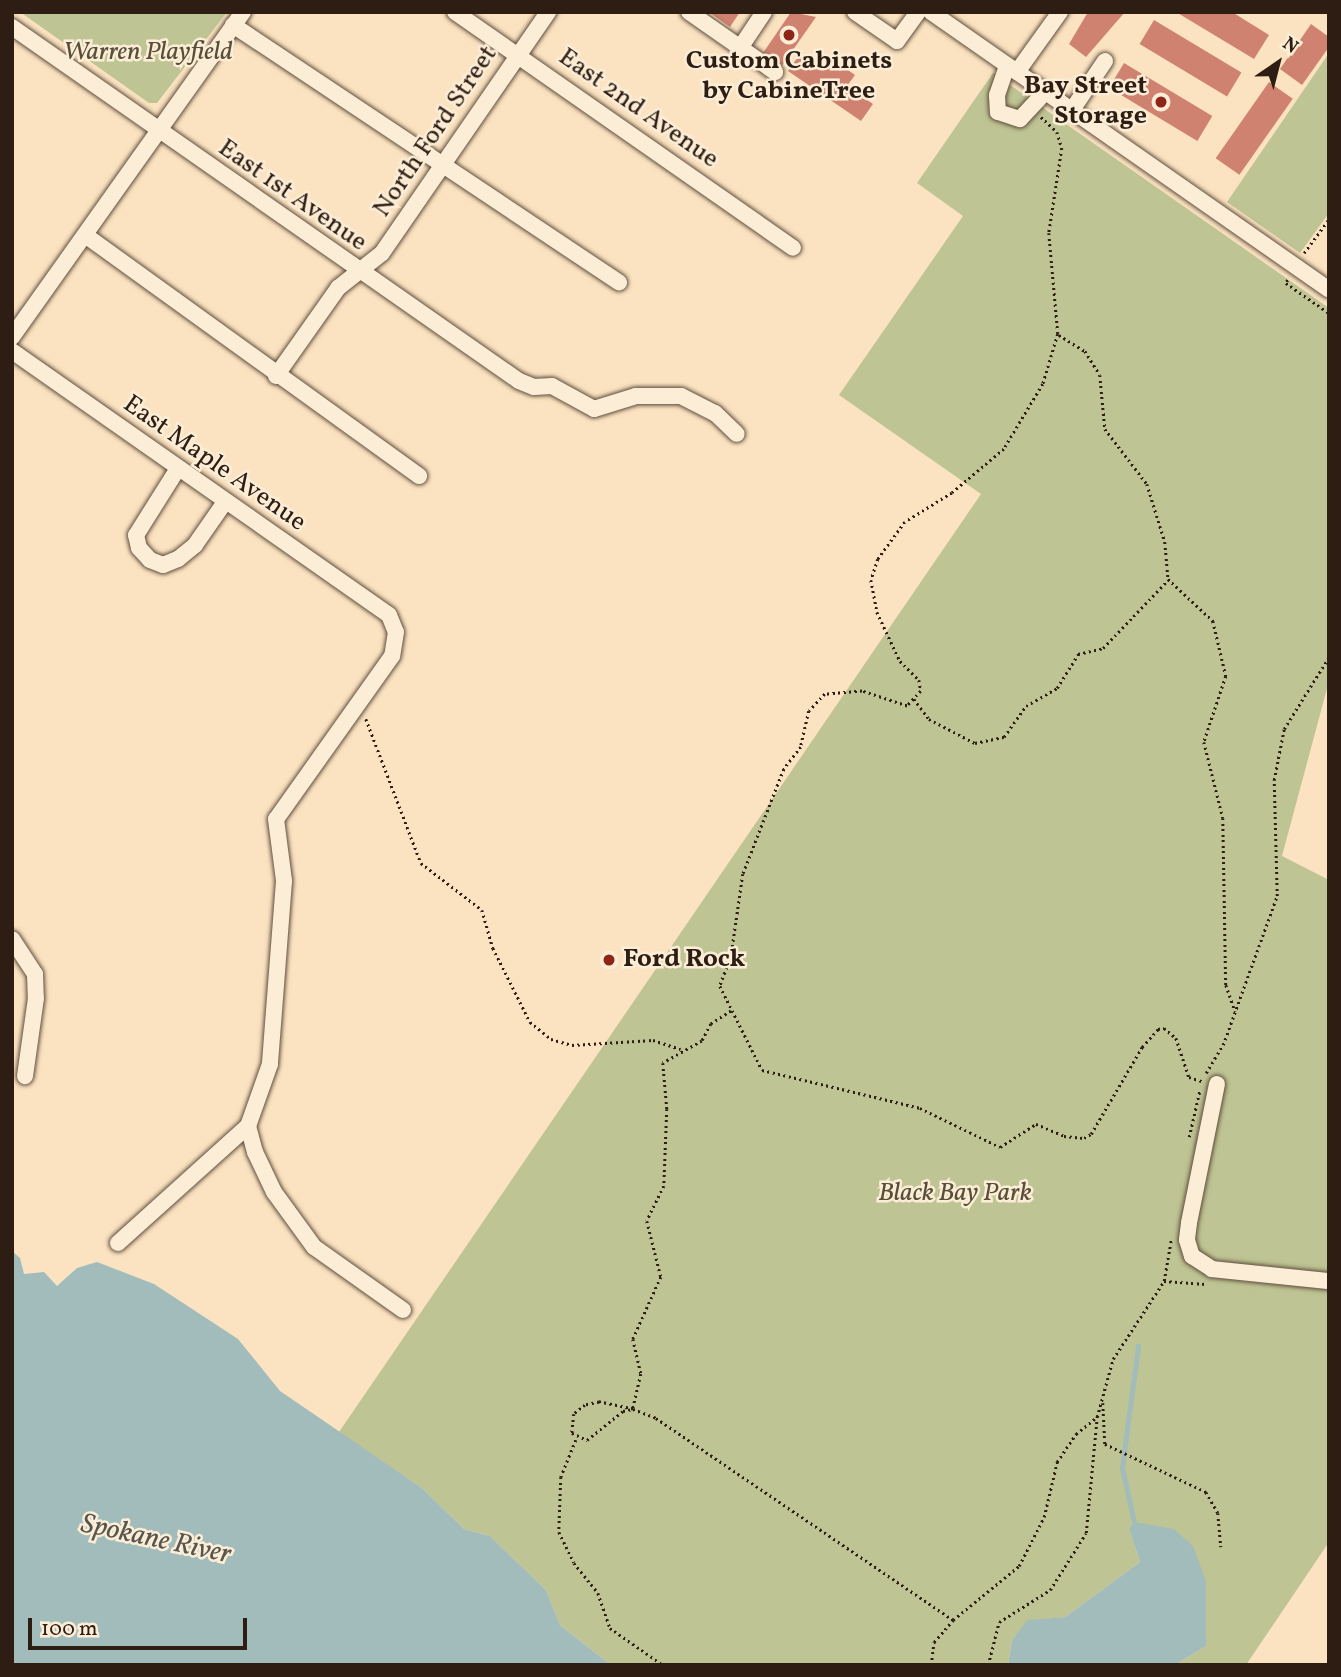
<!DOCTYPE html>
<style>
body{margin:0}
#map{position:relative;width:1341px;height:1677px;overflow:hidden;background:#fbe3c1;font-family:Vollkorn,serif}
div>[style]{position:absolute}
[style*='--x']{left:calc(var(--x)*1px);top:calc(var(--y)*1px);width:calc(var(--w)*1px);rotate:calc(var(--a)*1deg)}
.green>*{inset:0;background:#bec493}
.water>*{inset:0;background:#a2bcbb}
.stream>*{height:4.5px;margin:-2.25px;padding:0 2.25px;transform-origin:2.25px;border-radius:2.25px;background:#a2bcbb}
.building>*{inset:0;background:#cf826f;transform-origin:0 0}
.path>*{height:2.5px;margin-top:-1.25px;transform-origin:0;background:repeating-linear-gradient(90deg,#2d1d13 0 2px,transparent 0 5.5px)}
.roads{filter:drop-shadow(0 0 2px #604e3e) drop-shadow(0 0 2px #604e3e)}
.minor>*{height:16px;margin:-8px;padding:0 8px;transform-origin:8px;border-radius:8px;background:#fcedd7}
.dots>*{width:19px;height:19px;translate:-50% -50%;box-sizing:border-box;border:4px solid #fcedd7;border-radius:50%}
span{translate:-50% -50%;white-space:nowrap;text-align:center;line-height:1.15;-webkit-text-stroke:5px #fcedd7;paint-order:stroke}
.park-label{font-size:26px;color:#584f39;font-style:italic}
.poi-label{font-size:26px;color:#2d1d13;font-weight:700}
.right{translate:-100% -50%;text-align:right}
.left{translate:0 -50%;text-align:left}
.street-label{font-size:26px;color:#2d1d13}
.water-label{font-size:28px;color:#56554e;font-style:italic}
.frame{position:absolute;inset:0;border:14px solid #2d1d13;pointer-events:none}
.north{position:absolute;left:1243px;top:28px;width:70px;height:70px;-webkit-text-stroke:5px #fcedd7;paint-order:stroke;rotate:35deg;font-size:19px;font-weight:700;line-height:28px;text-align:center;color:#2d1d13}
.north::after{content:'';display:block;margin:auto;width:24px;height:32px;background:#2d1d13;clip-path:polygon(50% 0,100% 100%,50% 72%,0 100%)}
.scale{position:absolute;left:28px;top:1618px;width:219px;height:32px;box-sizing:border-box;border:4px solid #2d1d13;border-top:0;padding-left:9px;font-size:21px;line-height:24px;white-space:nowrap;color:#2d1d13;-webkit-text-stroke:5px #fcedd7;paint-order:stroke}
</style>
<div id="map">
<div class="green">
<i style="clip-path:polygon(20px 12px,227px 12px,157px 103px,149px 103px)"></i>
<i style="clip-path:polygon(1329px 53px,1329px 213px,1300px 253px,1227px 202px)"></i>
<i style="clip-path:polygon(993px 73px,1329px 308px,1329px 681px,1282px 856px,1329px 880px,1329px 1542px,1246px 1665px,1175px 1665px,1206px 1646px,1129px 1529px,1140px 1562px,1065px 1617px,1027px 1621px,1012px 1640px,1008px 1665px,611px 1665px,560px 1625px,546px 1590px,490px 1536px,464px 1529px,422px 1488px,339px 1432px,981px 494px,839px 395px,963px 216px,917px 183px)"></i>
</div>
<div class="water">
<i style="clip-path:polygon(12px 1251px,20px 1258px,24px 1274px,44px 1272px,57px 1286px,77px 1268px,97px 1262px,154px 1284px,238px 1339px,280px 1391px,422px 1488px,464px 1529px,490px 1536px,546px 1590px,560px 1625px,611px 1665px,12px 1665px)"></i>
<i style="clip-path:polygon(1134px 1522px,1174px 1529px,1193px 1546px,1206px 1581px,1206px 1646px,1175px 1665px,1008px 1665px,1012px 1640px,1027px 1620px,1065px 1617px,1140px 1562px,1129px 1529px)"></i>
</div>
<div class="stream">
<i style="--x:1134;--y:1522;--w:55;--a:-102.5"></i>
<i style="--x:1122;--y:1468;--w:123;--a:-82.5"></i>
</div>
<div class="building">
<i style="clip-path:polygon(709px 12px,740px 12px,730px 27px)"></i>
<i style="clip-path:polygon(791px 12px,816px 17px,781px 67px,763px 53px)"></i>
<i style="clip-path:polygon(1088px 12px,1125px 12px,1086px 57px,1069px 44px)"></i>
<i style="clip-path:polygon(1176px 12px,1232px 12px,1269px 35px,1254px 59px)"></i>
<i style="left:1154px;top:20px;width:102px;height:28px;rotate:31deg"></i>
<i style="clip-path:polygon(1311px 24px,1329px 37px,1329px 47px,1302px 85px,1280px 69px)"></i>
<i style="clip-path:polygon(800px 54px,823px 70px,831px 58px,855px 75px,847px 86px,873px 104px,861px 121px,788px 71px)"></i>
<i style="left:1124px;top:63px;width:103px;height:29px;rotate:31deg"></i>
<i style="left:1269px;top:82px;width:29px;height:93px;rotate:35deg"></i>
</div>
<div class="path">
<i style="--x:1041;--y:117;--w:22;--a:43"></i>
<i style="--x:1057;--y:132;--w:17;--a:73"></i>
<i style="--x:1062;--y:148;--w:86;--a:98.7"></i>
<i style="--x:1049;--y:233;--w:101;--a:84.9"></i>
<i style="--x:1058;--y:334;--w:52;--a:106.7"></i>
<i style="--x:1043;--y:384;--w:76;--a:121"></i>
<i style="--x:1004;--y:449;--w:68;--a:139.8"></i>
<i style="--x:952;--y:493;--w:55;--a:148.3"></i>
<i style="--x:905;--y:522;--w:46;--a:126.1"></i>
<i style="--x:878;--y:559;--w:22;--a:108"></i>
<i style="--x:871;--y:580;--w:33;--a:79"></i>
<i style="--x:877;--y:612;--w:54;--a:64.9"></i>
<i style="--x:900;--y:661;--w:27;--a:45"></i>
<i style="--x:919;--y:680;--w:11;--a:80"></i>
<i style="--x:921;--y:691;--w:21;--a:133"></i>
<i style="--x:907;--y:706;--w:47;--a:-161.6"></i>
<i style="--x:862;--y:691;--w:37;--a:175"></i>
<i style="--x:825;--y:694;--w:23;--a:133"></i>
<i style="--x:809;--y:711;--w:37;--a:103"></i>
<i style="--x:801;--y:747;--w:28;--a:128"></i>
<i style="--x:784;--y:769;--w:113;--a:111.3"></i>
<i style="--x:743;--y:874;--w:84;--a:98.2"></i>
<i style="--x:731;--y:957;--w:31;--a:111"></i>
<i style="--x:720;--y:986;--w:94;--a:63.4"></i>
<i style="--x:762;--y:1070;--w:163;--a:13.5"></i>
<i style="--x:920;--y:1108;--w:89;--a:26"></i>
<i style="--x:1000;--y:1147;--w:43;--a:-32.6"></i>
<i style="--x:1036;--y:1124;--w:30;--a:23"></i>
<i style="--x:1064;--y:1136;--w:20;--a:6"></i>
<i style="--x:1084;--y:1138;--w:8;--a:-30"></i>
<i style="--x:1091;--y:1134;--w:101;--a:-59.6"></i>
<i style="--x:1142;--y:1047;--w:24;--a:-48"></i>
<i style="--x:1158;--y:1029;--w:6;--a:-9"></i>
<i style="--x:1164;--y:1028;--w:16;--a:40"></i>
<i style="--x:1176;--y:1038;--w:41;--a:71.6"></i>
<i style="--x:1189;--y:1077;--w:16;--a:18"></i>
<i style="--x:1304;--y:253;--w:42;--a:-53.7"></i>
<i style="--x:1288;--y:280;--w:4;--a:124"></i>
<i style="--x:1286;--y:283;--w:52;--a:34.9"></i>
<i style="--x:1059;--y:335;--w:31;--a:32"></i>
<i style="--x:1085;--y:351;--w:28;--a:58"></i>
<i style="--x:1100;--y:375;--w:54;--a:84.7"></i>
<i style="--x:1105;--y:429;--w:69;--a:52.6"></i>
<i style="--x:1147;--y:484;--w:61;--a:72.8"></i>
<i style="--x:1165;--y:542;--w:37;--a:85"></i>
<i style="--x:1168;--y:579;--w:62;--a:43"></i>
<i style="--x:1213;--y:621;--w:57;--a:76.7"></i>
<i style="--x:1226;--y:676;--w:70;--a:108.4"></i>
<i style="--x:1204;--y:742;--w:78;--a:76"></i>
<i style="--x:1223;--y:818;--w:167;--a:89"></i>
<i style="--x:1226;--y:985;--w:28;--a:71"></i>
<i style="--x:1329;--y:549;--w:28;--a:90"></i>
<i style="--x:914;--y:699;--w:25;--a:53"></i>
<i style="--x:929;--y:719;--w:52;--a:27.6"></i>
<i style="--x:975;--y:743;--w:30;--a:-12"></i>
<i style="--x:1004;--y:737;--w:38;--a:-55"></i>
<i style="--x:1026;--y:706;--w:36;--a:-30"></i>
<i style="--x:1057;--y:688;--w:40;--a:-58"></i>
<i style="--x:1078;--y:654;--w:26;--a:-13"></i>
<i style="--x:1103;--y:648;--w:94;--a:-46.3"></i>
<i style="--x:366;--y:719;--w:154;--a:69.1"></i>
<i style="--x:421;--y:863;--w:77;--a:37.6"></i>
<i style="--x:482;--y:910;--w:40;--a:74"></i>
<i style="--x:493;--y:948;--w:83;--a:63.4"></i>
<i style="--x:530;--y:1022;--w:27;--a:39"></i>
<i style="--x:551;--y:1039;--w:22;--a:16"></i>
<i style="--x:572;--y:1045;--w:81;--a:-3.5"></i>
<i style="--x:653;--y:1040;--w:29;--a:18"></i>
<i style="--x:731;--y:1011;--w:24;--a:147"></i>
<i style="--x:711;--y:1024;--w:19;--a:118"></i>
<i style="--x:702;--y:1041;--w:45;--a:150.6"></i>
<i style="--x:663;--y:1063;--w:46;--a:85"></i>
<i style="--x:667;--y:1109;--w:77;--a:92.2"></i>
<i style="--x:664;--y:1186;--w:39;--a:116"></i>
<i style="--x:647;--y:1221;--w:58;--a:76"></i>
<i style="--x:661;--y:1277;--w:68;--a:114.3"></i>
<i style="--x:633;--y:1339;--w:36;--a:77"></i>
<i style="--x:641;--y:1374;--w:36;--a:103"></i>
<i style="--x:633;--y:1409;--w:35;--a:-168"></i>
<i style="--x:599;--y:1402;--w:14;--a:168"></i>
<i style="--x:585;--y:1405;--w:14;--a:141"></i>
<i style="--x:574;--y:1414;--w:19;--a:96"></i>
<i style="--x:572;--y:1433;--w:17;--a:25"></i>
<i style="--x:587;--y:1440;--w:46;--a:-38.9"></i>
<i style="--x:623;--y:1411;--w:10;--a:-11"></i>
<i style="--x:633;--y:1409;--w:25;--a:21"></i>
<i style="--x:656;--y:1418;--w:359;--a:34.2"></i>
<i style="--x:1206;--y:1073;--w:33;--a:-59"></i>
<i style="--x:1223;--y:1045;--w:158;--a:-70.1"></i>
<i style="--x:1277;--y:896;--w:116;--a:-91.5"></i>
<i style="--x:1274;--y:780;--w:52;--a:-78.9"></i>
<i style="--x:1284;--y:729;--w:85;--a:-58"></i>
<i style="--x:1189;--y:1137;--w:49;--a:-77.1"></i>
<i style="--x:1164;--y:1281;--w:42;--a:4.1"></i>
<i style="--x:1103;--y:1403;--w:41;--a:87.2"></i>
<i style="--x:1105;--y:1444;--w:112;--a:25.4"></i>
<i style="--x:1206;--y:1492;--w:24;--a:60"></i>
<i style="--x:1218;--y:1513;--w:34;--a:85"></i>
<i style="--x:576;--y:1440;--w:40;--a:112"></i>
<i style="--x:561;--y:1477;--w:55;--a:92.1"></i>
<i style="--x:559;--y:1532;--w:34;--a:64"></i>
<i style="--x:574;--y:1563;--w:38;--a:51"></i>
<i style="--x:598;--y:1593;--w:37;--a:71"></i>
<i style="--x:610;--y:1628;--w:65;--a:34.9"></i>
<i style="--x:931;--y:1665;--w:23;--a:-83"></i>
<i style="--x:934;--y:1642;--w:29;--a:-49"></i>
<i style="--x:953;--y:1620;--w:85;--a:-39.3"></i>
<i style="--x:1019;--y:1566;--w:55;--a:-63"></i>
<i style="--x:1044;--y:1517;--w:57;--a:-76.7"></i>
<i style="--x:1057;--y:1462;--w:34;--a:-56"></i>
<i style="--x:1076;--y:1434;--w:27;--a:-39"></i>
<i style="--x:988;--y:1665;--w:44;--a:-75.7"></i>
<i style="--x:999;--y:1622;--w:60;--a:-32.1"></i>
<i style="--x:1050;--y:1590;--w:67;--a:-57.7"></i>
<i style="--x:1086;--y:1533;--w:117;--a:-84.6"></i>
<i style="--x:1097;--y:1417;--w:60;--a:-74.6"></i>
<i style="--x:1113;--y:1359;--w:93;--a:-56.8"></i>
<i style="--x:1164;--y:1281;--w:42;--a:-80.3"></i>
</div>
<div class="roads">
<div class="minor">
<i style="--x:455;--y:12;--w:412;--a:34.9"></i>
<i style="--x:689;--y:12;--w:105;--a:34.9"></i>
<i style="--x:855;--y:12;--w:51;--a:34.6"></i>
<i style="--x:897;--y:41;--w:36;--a:-54"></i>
<i style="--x:931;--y:12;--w:485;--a:34.9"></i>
<i style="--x:233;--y:25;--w:464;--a:33.7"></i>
<i style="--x:12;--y:27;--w:618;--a:34.92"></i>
<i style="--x:519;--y:381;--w:16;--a:22"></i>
<i style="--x:534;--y:387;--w:18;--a:-3"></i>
<i style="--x:552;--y:386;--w:48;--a:28.7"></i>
<i style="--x:594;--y:409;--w:44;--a:-17.2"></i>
<i style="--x:636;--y:396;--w:45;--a:0"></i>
<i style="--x:681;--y:396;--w:38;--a:27"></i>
<i style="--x:715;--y:413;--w:30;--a:44"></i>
<i style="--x:740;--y:48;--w:43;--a:-56.3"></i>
<i style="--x:1007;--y:66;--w:31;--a:109"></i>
<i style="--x:997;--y:95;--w:17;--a:87"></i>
<i style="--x:998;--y:112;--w:23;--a:18"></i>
<i style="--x:1020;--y:119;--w:37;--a:-47"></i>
<i style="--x:1017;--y:72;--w:74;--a:-54.4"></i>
<i style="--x:1072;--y:110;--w:59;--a:-56"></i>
<i style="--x:85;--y:235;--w:412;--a:35.8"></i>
<i style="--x:12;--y:337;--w:399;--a:-54.6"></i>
<i style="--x:12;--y:351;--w:460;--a:35"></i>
<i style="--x:389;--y:615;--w:18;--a:68"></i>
<i style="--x:396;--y:632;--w:24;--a:99"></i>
<i style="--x:392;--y:656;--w:200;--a:125.4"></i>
<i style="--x:276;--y:819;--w:63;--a:82.6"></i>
<i style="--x:284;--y:881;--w:184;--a:94.4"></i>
<i style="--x:270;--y:1064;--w:66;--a:109.5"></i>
<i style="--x:248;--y:1126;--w:27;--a:75"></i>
<i style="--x:255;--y:1152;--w:44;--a:64.6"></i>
<i style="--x:274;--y:1192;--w:68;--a:54"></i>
<i style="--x:314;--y:1247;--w:109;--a:35.3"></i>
<i style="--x:276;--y:376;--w:108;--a:-54.8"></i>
<i style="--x:338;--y:288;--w:56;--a:-38.5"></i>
<i style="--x:382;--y:253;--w:293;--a:-55.4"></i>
<i style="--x:177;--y:470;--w:77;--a:122.2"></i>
<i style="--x:136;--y:535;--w:13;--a:77"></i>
<i style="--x:139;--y:548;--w:16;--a:47"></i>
<i style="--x:150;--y:560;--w:14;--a:21"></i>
<i style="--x:163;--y:565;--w:16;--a:-22"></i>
<i style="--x:178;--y:559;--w:22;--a:-39"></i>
<i style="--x:195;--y:545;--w:52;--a:-55.1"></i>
<i style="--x:12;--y:939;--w:42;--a:56.7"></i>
<i style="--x:35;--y:974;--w:24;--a:88"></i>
<i style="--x:36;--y:998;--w:79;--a:98"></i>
<i style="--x:1217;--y:1084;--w:142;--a:101.4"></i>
<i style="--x:1189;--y:1223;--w:17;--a:97"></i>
<i style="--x:1187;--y:1240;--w:17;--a:73"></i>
<i style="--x:1192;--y:1256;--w:24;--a:33"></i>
<i style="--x:1212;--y:1269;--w:118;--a:5.9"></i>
<i style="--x:118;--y:1243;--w:175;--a:-42"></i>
</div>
</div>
<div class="dots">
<i style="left:789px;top:35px;background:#8f2418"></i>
<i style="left:1161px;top:102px;background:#8f2418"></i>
<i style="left:609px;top:960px;background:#8f2418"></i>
</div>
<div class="park-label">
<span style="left:148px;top:53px">Warren Playfield</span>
<span style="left:955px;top:1194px">Black Bay Park</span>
</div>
<div class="poi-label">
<span style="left:789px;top:77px">Custom Cabinets<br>by CabineTree</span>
<span class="right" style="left:1147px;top:102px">Bay Street<br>Storage</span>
<span class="left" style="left:623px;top:960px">Ford Rock</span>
</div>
<div class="street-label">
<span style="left:638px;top:109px;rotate:35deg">East 2nd Avenue</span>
<span style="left:436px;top:132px;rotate:-56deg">North Ford Street</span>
<span style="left:292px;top:196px;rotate:35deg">East 1st Avenue</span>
<span style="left:214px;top:464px;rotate:35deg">East Maple Avenue</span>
</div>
<div class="water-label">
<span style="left:156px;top:1540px;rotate:12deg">Spokane River</span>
</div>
<div class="frame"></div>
<div class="north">N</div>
<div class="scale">100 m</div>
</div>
